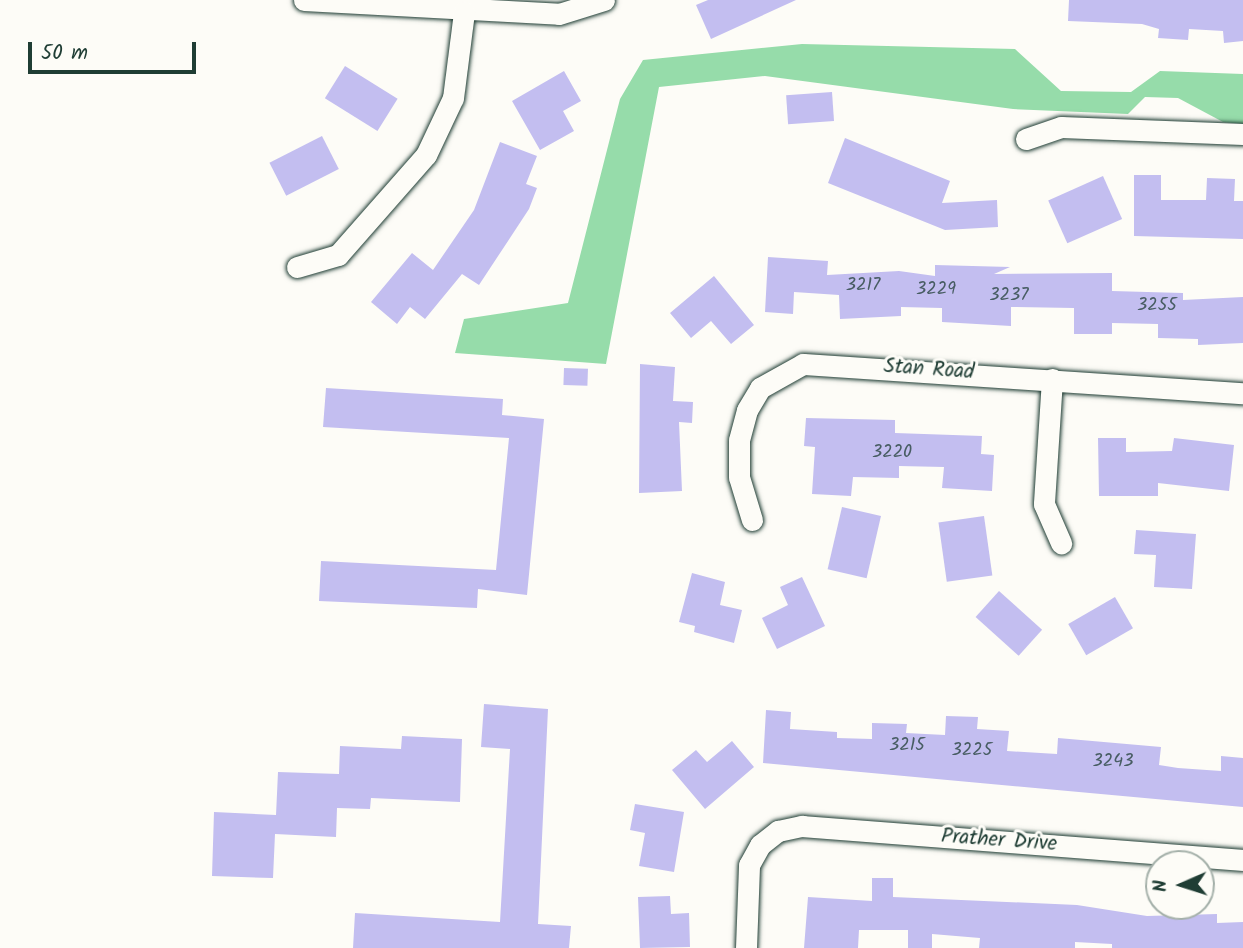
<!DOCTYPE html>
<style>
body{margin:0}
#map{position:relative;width:1243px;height:948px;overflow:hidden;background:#fdfcf7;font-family:Kalam,sans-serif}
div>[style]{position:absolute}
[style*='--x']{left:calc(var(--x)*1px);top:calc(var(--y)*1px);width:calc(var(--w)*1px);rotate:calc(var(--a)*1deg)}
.green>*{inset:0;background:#96dcaa}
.building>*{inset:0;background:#c3bef0;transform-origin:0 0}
.roads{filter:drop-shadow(0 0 2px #1f3d34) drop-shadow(0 0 2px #1f3d34)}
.street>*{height:21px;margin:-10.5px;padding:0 10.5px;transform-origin:10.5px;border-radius:10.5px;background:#fdfcf7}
span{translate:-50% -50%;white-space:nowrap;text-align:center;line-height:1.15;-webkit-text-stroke:6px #fdfcf7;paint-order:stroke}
.number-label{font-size:18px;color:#485d63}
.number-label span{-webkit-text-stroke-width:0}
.street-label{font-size:21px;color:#1f3d34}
.north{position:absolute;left:1145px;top:850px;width:70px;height:70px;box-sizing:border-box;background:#fdfcf7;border:2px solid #a4b0a9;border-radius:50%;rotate:267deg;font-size:19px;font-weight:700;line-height:28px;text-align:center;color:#1f3d34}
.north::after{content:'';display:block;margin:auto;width:24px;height:32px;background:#1f3d34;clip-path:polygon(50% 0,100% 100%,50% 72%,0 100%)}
.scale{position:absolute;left:28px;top:42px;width:168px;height:32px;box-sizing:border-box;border:4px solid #1f3d34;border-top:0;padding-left:9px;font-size:21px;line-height:24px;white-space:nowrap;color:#1f3d34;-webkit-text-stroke:5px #fdfcf7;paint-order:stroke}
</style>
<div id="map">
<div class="green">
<i style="clip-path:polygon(802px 44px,1015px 49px,1061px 91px,1131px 92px,1160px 71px,1243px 74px,1243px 124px,1223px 122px,1178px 98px,1145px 97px,1128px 114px,1013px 109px,765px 76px,659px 87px,606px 364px,455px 353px,464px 319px,568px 303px,620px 99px,643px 60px)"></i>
</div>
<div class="building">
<i style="clip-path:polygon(708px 0,796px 0,711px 39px,696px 5px)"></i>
<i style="clip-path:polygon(1069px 0,1243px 0,1243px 41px,1224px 43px,1223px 31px,1189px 29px,1188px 40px,1158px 38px,1159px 29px,1142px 24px,1068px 21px)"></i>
<i style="left:345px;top:66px;width:62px;height:38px;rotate:32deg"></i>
<i style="clip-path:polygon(564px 71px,581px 101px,563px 111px,574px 131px,540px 150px,512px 101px)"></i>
<i style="left:832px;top:92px;width:29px;height:46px;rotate:86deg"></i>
<i style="left:322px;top:136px;width:37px;height:59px;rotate:63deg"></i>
<i style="clip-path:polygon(845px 138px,950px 181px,942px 203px,997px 200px,998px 227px,945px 230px,828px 183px)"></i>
<i style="clip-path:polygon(500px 142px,537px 156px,526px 184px,537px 188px,529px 209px,479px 285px,462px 274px,425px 319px,410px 307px,397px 324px,371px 302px,412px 253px,433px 270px,474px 210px)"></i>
<i style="clip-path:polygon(1134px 175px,1161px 175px,1161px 200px,1206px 200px,1207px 178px,1235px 179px,1234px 201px,1243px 201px,1243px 239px,1134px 236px)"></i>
<i style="left:1103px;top:176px;width:47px;height:60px;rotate:66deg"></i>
<i style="clip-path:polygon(768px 257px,828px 261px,827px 275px,899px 271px,935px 276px,935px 265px,1010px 267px,994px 274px,1112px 273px,1112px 291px,1183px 293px,1183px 300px,1243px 297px,1243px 343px,1198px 345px,1198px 339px,1158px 338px,1158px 324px,1112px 323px,1112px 334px,1074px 334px,1074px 308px,1011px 307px,1011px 326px,942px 322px,942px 308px,901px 307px,901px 316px,840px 319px,839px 295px,794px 292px,793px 314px,765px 312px)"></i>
<i style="clip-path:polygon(714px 276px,754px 325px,731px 344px,711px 321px,691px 338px,670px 313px)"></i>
<i style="clip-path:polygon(640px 364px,675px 367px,673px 401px,693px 402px,692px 423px,679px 422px,682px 491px,639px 493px)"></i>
<i style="left:564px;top:368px;width:24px;height:17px;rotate:2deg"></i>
<i style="clip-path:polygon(326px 388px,503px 399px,502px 415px,544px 419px,527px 595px,478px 589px,477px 608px,319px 601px,321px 561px,496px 570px,509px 438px,323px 427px)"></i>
<i style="clip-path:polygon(806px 418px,895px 420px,895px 433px,982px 436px,981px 454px,994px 455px,992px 491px,942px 488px,944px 467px,899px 466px,899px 478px,853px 477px,851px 496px,812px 494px,815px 447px,804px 446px)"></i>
<i style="clip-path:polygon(1098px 438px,1126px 438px,1126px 452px,1172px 451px,1174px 438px,1234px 445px,1229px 491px,1158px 483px,1158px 496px,1099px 496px)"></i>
<i style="left:842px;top:507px;width:40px;height:64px;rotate:13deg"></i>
<i style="left:984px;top:516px;width:60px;height:46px;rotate:82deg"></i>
<i style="clip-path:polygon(1136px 530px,1196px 534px,1192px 589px,1154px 587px,1156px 555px,1134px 554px)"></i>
<i style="clip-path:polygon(692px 573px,725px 582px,720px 605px,742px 610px,734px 643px,694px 632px,695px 626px,679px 622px)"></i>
<i style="clip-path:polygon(802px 577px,825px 626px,777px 649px,762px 618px,788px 605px,780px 587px)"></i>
<i style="left:999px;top:591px;width:58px;height:35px;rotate:42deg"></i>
<i style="left:1115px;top:597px;width:36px;height:54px;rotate:60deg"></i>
<i style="clip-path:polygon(484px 704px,548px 709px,538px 924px,571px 926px,569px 948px,353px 948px,355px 913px,500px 922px,510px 749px,481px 747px)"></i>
<i style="clip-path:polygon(766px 710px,791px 712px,790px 729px,837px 732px,837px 738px,872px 739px,872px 723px,907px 724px,906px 733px,945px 735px,946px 716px,978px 717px,977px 729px,1009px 731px,1007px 751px,1057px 754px,1058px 738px,1161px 747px,1159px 765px,1178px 768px,1221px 771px,1221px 756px,1243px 758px,1243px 807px,763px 763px)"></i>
<i style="clip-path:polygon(402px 736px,462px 739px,460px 802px,371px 798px,370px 809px,337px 808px,336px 837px,275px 834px,273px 878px,212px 876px,214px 812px,276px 815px,278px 772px,339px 774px,340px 746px,401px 749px)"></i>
<i style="clip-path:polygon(732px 741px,754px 767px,705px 809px,672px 770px,696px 750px,707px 762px)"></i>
<i style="clip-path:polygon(635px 804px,684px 812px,674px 872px,639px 866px,645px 833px,630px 830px)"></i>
<i style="clip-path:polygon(872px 878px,893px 878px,893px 897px,1077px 905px,1147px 916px,1217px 914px,1217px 923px,1243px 922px,1243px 948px,1112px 948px,1112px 944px,1075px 942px,1075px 948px,979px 948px,980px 938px,932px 934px,932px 948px,908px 948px,908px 930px,859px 930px,858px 948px,804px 948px,808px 897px,872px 901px)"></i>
<i style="clip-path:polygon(670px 896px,671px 914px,689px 913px,690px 947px,640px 948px,638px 897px)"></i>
</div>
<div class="roads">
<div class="street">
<i style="--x:304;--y:0;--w:255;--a:3.1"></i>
<i style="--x:559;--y:14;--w:47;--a:-17.3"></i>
<i style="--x:1026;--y:139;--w:37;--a:-19"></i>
<i style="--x:1061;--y:127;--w:182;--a:2.2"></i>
<i style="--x:297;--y:267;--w:43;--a:-16.3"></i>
<i style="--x:338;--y:255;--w:133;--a:-48.7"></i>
<i style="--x:426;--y:155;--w:63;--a:-64.7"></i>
<i style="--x:453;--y:98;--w:87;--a:-82.7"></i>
<i style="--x:1052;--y:379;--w:125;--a:93.7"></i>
<i style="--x:1044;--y:504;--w:43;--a:66.4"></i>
<i style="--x:752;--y:520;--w:45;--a:-106.8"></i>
<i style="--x:739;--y:477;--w:37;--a:-90"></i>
<i style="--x:739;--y:440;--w:31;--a:-75"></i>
<i style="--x:747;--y:410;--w:26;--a:-59"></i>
<i style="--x:760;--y:388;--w:49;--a:-29.2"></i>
<i style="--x:803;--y:364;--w:441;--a:3.8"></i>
<i style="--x:746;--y:948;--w:83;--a:-87.9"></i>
<i style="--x:749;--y:865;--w:23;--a:-61"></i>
<i style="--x:760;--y:845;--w:23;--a:-38"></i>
<i style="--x:778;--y:831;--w:25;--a:-12"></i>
<i style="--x:802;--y:826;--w:442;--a:4.4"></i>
</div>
</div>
<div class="number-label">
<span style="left:863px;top:286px">3217</span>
<span style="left:936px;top:290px">3229</span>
<span style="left:1009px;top:296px">3237</span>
<span style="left:1157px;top:306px">3255</span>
<span style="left:892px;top:453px">3220</span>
<span style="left:907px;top:746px">3215</span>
<span style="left:972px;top:751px">3225</span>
<span style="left:1113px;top:762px">3243</span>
</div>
<div class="street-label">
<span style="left:929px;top:370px;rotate:4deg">Stan Road</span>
<span style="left:999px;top:841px;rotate:4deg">Prather Drive</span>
</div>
<div class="north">N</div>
<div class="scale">50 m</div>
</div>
